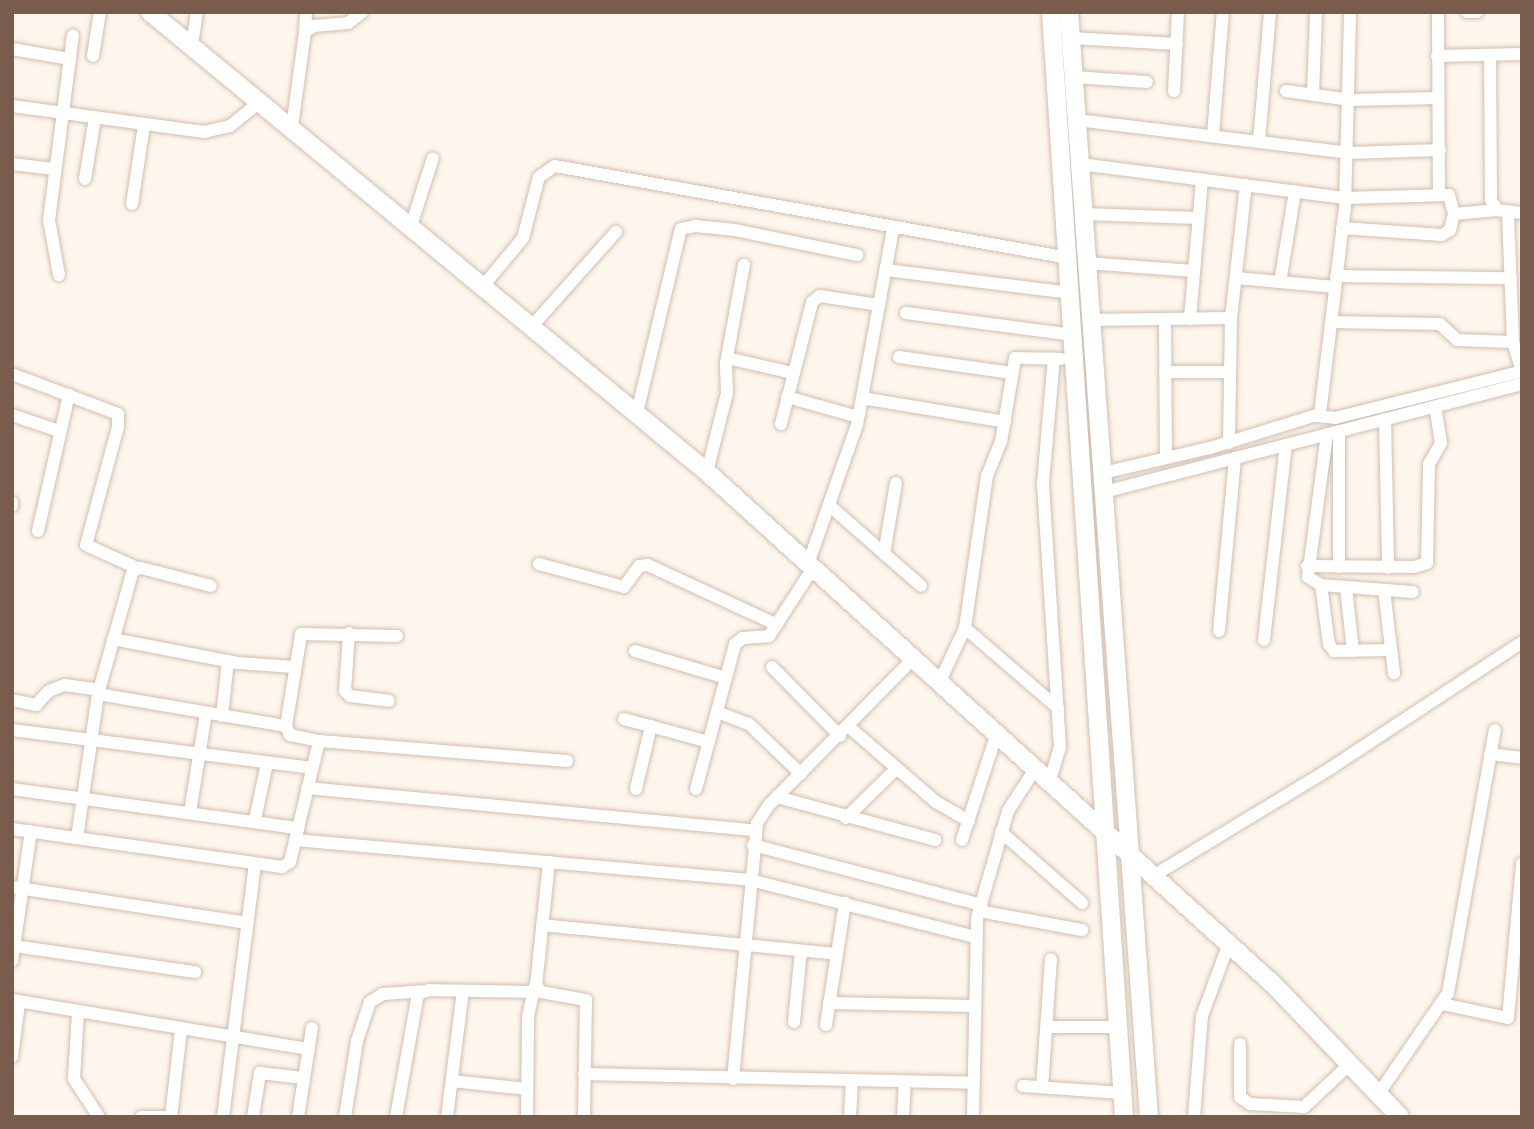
<!DOCTYPE html>
<style>
body{margin:0}
#map{position:relative;width:1534px;height:1129px;overflow:hidden;background:#fdf6ec;font-family:Montserrat,sans-serif}
div>[style]{position:absolute}
[style*='--x']{left:calc(var(--x)*1px);top:calc(var(--y)*1px);width:calc(var(--w)*1px);rotate:calc(var(--a)*1deg)}
.roads{filter:drop-shadow(0 0 2px #d1beb0) drop-shadow(0 0 2px #d1beb0)}
.street>*{height:12px;margin:-6px;padding:0 6px;transform-origin:6px;border-radius:6px;background:#fff}
.secondary>*{height:18px;margin:-9px;padding:0 9px;transform-origin:9px;border-radius:9px;background:#fff}
span{translate:-50% -50%;white-space:nowrap;text-align:center;line-height:1.15;-webkit-text-stroke:6px #fffaf3;paint-order:stroke}
.frame{position:absolute;inset:0;border:14px solid #7a5c4d;pointer-events:none}
</style>
<div id="map">
<div class="roads">
<div class="street">
<i style="--x:1438;--y:12;--w:182;--a:89.7"></i>
<i style="--x:1467;--y:12;--w:10;--a:0"></i>
<i style="--x:305;--y:32;--w:20;--a:-87"></i>
<i style="--x:1071;--y:38;--w:106;--a:3.2"></i>
<i style="--x:192;--y:46;--w:34;--a:-82"></i>
<i style="--x:12;--y:49;--w:59;--a:9.8"></i>
<i style="--x:1490;--y:55;--w:145;--a:89.6"></i>
<i style="--x:1491;--y:200;--w:12;--a:59"></i>
<i style="--x:1497;--y:210;--w:25;--a:7"></i>
<i style="--x:93;--y:56;--w:45;--a:-81"></i>
<i style="--x:1437;--y:56;--w:85;--a:-1.3"></i>
<i style="--x:1074;--y:77;--w:73;--a:3.9"></i>
<i style="--x:1174;--y:91;--w:79;--a:-87.1"></i>
<i style="--x:1286;--y:91;--w:65;--a:8"></i>
<i style="--x:1350;--y:100;--w:88;--a:-1.3"></i>
<i style="--x:1313;--y:95;--w:83;--a:-87.9"></i>
<i style="--x:12;--y:106;--w:194;--a:7.7"></i>
<i style="--x:204;--y:132;--w:27;--a:-13"></i>
<i style="--x:230;--y:126;--w:40;--a:-39"></i>
<i style="--x:1077;--y:120;--w:273;--a:6.9"></i>
<i style="--x:1348;--y:153;--w:92;--a:-1.9"></i>
<i style="--x:292;--y:127;--w:96;--a:-82.2"></i>
<i style="--x:305;--y:32;--w:11;--a:-34"></i>
<i style="--x:314;--y:26;--w:34;--a:-5"></i>
<i style="--x:348;--y:23;--w:18;--a:-38"></i>
<i style="--x:1213;--y:135;--w:123;--a:-85.4"></i>
<i style="--x:1259;--y:141;--w:129;--a:-85.1"></i>
<i style="--x:12;--y:164;--w:42;--a:6.8"></i>
<i style="--x:1080;--y:164;--w:267;--a:7.3"></i>
<i style="--x:1345;--y:198;--w:104;--a:-1.7"></i>
<i style="--x:1449;--y:195;--w:20;--a:75"></i>
<i style="--x:85;--y:179;--w:62;--a:-80.7"></i>
<i style="--x:132;--y:204;--w:79;--a:-81.3"></i>
<i style="--x:1508;--y:213;--w:129;--a:87.8"></i>
<i style="--x:1513;--y:342;--w:30;--a:73"></i>
<i style="--x:1083;--y:214;--w:115;--a:2"></i>
<i style="--x:411;--y:226;--w:71;--a:-72.1"></i>
<i style="--x:1342;--y:228;--w:100;--a:4"></i>
<i style="--x:1442;--y:235;--w:9;--a:-32"></i>
<i style="--x:1450;--y:230;--w:16;--a:-76"></i>
<i style="--x:1454;--y:214;--w:43;--a:-5.3"></i>
<i style="--x:1087;--y:263;--w:106;--a:4.3"></i>
<i style="--x:886;--y:270;--w:186;--a:7.1"></i>
<i style="--x:59;--y:275;--w:56;--a:-100.3"></i>
<i style="--x:49;--y:220;--w:186;--a:-82.6"></i>
<i style="--x:1336;--y:276;--w:175;--a:0.7"></i>
<i style="--x:1236;--y:278;--w:99;--a:5.2"></i>
<i style="--x:1280;--y:282;--w:92;--a:-80.6"></i>
<i style="--x:484;--y:285;--w:61;--a:-50.3"></i>
<i style="--x:523;--y:238;--w:63;--a:-75.3"></i>
<i style="--x:539;--y:177;--w:19;--a:-35"></i>
<i style="--x:555;--y:166;--w:522;--a:10.15"></i>
<i style="--x:906;--y:313;--w:169;--a:7.5"></i>
<i style="--x:1165;--y:319;--w:139;--a:89.6"></i>
<i style="--x:1190;--y:319;--w:140;--a:-85.1"></i>
<i style="--x:1091;--y:320;--w:140;--a:-0.8"></i>
<i style="--x:1331;--y:322;--w:109;--a:1.1"></i>
<i style="--x:1440;--y:324;--w:23;--a:43"></i>
<i style="--x:1457;--y:340;--w:56;--a:2"></i>
<i style="--x:533;--y:325;--w:125;--a:-48.3"></i>
<i style="--x:899;--y:357;--w:114;--a:8.1"></i>
<i style="--x:727;--y:358;--w:68;--a:12.8"></i>
<i style="--x:1165;--y:372;--w:65;--a:0"></i>
<i style="--x:12;--y:374;--w:113;--a:20.7"></i>
<i style="--x:118;--y:414;--w:13;--a:90"></i>
<i style="--x:118;--y:427;--w:122;--a:105.2"></i>
<i style="--x:86;--y:545;--w:56;--a:24.3"></i>
<i style="--x:787;--y:397;--w:74;--a:15.7"></i>
<i style="--x:862;--y:398;--w:145;--a:9.5"></i>
<i style="--x:637;--y:413;--w:189;--a:-76.6"></i>
<i style="--x:681;--y:229;--w:14;--a:-12"></i>
<i style="--x:695;--y:226;--w:40;--a:5.7"></i>
<i style="--x:735;--y:230;--w:125;--a:11.6"></i>
<i style="--x:12;--y:415;--w:50;--a:18.8"></i>
<i style="--x:1317;--y:416;--w:18;--a:6"></i>
<i style="--x:1335;--y:418;--w:190;--a:-14"></i>
<i style="--x:1385;--y:419;--w:149;--a:88.8"></i>
<i style="--x:781;--y:424;--w:126;--a:-75.7"></i>
<i style="--x:812;--y:302;--w:10;--a:-37"></i>
<i style="--x:820;--y:296;--w:60;--a:8.7"></i>
<i style="--x:1339;--y:431;--w:136;--a:90"></i>
<i style="--x:1327;--y:434;--w:144;--a:97.6"></i>
<i style="--x:1308;--y:577;--w:15;--a:32"></i>
<i style="--x:1321;--y:585;--w:92;--a:4.4"></i>
<i style="--x:1229;--y:443;--w:125;--a:-89.1"></i>
<i style="--x:1231;--y:318;--w:134;--a:-83.6"></i>
<i style="--x:707;--y:472;--w:81;--a:-75.8"></i>
<i style="--x:727;--y:393;--w:30;--a:-92"></i>
<i style="--x:726;--y:363;--w:100;--a:-79.6"></i>
<i style="--x:1103;--y:473;--w:110;--a:-13.2"></i>
<i style="--x:1210;--y:448;--w:115;--a:-17.2"></i>
<i style="--x:1320;--y:414;--w:209;--a:-83.1"></i>
<i style="--x:1345;--y:207;--w:195;--a:-88.5"></i>
<i style="--x:1104;--y:492;--w:432;--a:-14.5"></i>
<i style="--x:12;--y:502;--w:4;--a:90"></i>
<i style="--x:830;--y:506;--w:121;--a:41.3"></i>
<i style="--x:38;--y:531;--w:140;--a:-77.2"></i>
<i style="--x:884;--y:554;--w:72;--a:-80.4"></i>
<i style="--x:539;--y:564;--w:88;--a:15.1"></i>
<i style="--x:624;--y:587;--w:26;--a:-54"></i>
<i style="--x:639;--y:566;--w:9;--a:-6"></i>
<i style="--x:648;--y:565;--w:142;--a:24.9"></i>
<i style="--x:808;--y:564;--w:147;--a:-70.6"></i>
<i style="--x:857;--y:425;--w:199;--a:-79.6"></i>
<i style="--x:1307;--y:566;--w:107;--a:0.5"></i>
<i style="--x:1414;--y:567;--w:14;--a:-17"></i>
<i style="--x:1427;--y:563;--w:99;--a:-88.8"></i>
<i style="--x:1429;--y:464;--w:24;--a:-60"></i>
<i style="--x:1441;--y:443;--w:36;--a:-99"></i>
<i style="--x:1321;--y:585;--w:60;--a:82.3"></i>
<i style="--x:1329;--y:644;--w:9;--a:54"></i>
<i style="--x:1334;--y:651;--w:57;--a:-1"></i>
<i style="--x:1346;--y:587;--w:64;--a:83.8"></i>
<i style="--x:1384;--y:590;--w:84;--a:83.1"></i>
<i style="--x:965;--y:628;--w:123;--a:40.7"></i>
<i style="--x:1219;--y:631;--w:174;--a:-84.7"></i>
<i style="--x:349;--y:633;--w:58;--a:93.9"></i>
<i style="--x:345;--y:691;--w:7;--a:45"></i>
<i style="--x:350;--y:696;--w:39;--a:7"></i>
<i style="--x:113;--y:639;--w:127;--a:10.9"></i>
<i style="--x:238;--y:663;--w:56;--a:4.1"></i>
<i style="--x:1264;--y:640;--w:196;--a:-83.6"></i>
<i style="--x:635;--y:651;--w:95;--a:16.5"></i>
<i style="--x:772;--y:667;--w:97;--a:45.4"></i>
<i style="--x:940;--y:681;--w:59;--a:-64.7"></i>
<i style="--x:965;--y:628;--w:154;--a:-81.8"></i>
<i style="--x:987;--y:476;--w:37;--a:-68"></i>
<i style="--x:1001;--y:442;--w:85;--a:-80.5"></i>
<i style="--x:1015;--y:358;--w:46;--a:1.2"></i>
<i style="--x:98;--y:694;--w:191;--a:9.7"></i>
<i style="--x:12;--y:700;--w:25;--a:12"></i>
<i style="--x:36;--y:705;--w:19;--a:-47"></i>
<i style="--x:49;--y:691;--w:17;--a:-21"></i>
<i style="--x:65;--y:685;--w:34;--a:8"></i>
<i style="--x:717;--y:712;--w:34;--a:21"></i>
<i style="--x:749;--y:724;--w:72;--a:43.9"></i>
<i style="--x:222;--y:716;--w:55;--a:-83.8"></i>
<i style="--x:624;--y:719;--w:88;--a:15.1"></i>
<i style="--x:849;--y:727;--w:115;--a:40.8"></i>
<i style="--x:936;--y:802;--w:38;--a:30"></i>
<i style="--x:12;--y:730;--w:301;--a:7.2"></i>
<i style="--x:319;--y:741;--w:30;--a:-168"></i>
<i style="--x:290;--y:735;--w:10;--a:-114"></i>
<i style="--x:286;--y:726;--w:93;--a:-80.7"></i>
<i style="--x:301;--y:634;--w:96;--a:1.2"></i>
<i style="--x:1490;--y:754;--w:32;--a:7"></i>
<i style="--x:1049;--y:783;--w:38;--a:-73"></i>
<i style="--x:1060;--y:747;--w:265;--a:-93.7"></i>
<i style="--x:1043;--y:483;--w:125;--a:-85"></i>
<i style="--x:307;--y:788;--w:450;--a:5.4"></i>
<i style="--x:12;--y:789;--w:289;--a:7.8"></i>
<i style="--x:636;--y:789;--w:65;--a:-76.6"></i>
<i style="--x:696;--y:789;--w:150;--a:-74.9"></i>
<i style="--x:735;--y:644;--w:10;--a:-37"></i>
<i style="--x:743;--y:638;--w:26;--a:-4"></i>
<i style="--x:769;--y:636;--w:81;--a:-57.1"></i>
<i style="--x:777;--y:797;--w:164;--a:15.2"></i>
<i style="--x:190;--y:812;--w:100;--a:-80.8"></i>
<i style="--x:846;--y:818;--w:71;--a:-44.4"></i>
<i style="--x:255;--y:820;--w:58;--a:-78.1"></i>
<i style="--x:12;--y:829;--w:273;--a:8"></i>
<i style="--x:282;--y:867;--w:9;--a:-32"></i>
<i style="--x:290;--y:862;--w:124;--a:-76.5"></i>
<i style="--x:319;--y:741;--w:249;--a:4.6"></i>
<i style="--x:1001;--y:832;--w:108;--a:41.2"></i>
<i style="--x:77;--y:838;--w:146;--a:-81.7"></i>
<i style="--x:98;--y:694;--w:129;--a:-74.2"></i>
<i style="--x:133;--y:570;--w:8;--a:-14"></i>
<i style="--x:141;--y:568;--w:72;--a:14.4"></i>
<i style="--x:295;--y:840;--w:457;--a:5"></i>
<i style="--x:750;--y:880;--w:232;--a:14.2"></i>
<i style="--x:962;--y:840;--w:113;--a:-71.9"></i>
<i style="--x:753;--y:845;--w:236;--a:14.7"></i>
<i style="--x:549;--y:862;--w:124;--a:96"></i>
<i style="--x:536;--y:985;--w:9;--a:54"></i>
<i style="--x:541;--y:992;--w:46;--a:10.1"></i>
<i style="--x:586;--y:1000;--w:117;--a:91"></i>
<i style="--x:1153;--y:876;--w:208;--a:-31.2"></i>
<i style="--x:1331;--y:768;--w:229;--a:-33.4"></i>
<i style="--x:12;--y:887;--w:238;--a:8.7"></i>
<i style="--x:979;--y:911;--w:105;--a:10.5"></i>
<i style="--x:542;--y:925;--w:295;--a:5.6"></i>
<i style="--x:14;--y:946;--w:183;--a:8.2"></i>
<i style="--x:12;--y:961;--w:131;--a:-81.7"></i>
<i style="--x:12;--y:1000;--w:301;--a:9.4"></i>
<i style="--x:829;--y:1003;--w:145;--a:1.2"></i>
<i style="--x:1442;--y:1004;--w:67;--a:12"></i>
<i style="--x:1508;--y:1018;--w:155;--a:-84.8"></i>
<i style="--x:78;--y:1013;--w:66;--a:93.5"></i>
<i style="--x:74;--y:1079;--w:45;--a:56.7"></i>
<i style="--x:794;--y:1022;--w:71;--a:-84.4"></i>
<i style="--x:826;--y:1025;--w:124;--a:-81.2"></i>
<i style="--x:1047;--y:1027;--w:71;--a:0"></i>
<i style="--x:1240;--y:1044;--w:53;--a:90"></i>
<i style="--x:1240;--y:1097;--w:12;--a:35"></i>
<i style="--x:1250;--y:1104;--w:54;--a:3.2"></i>
<i style="--x:1304;--y:1107;--w:64;--a:-43.1"></i>
<i style="--x:12;--y:1057;--w:54;--a:-82.6"></i>
<i style="--x:584;--y:1074;--w:389;--a:1.3"></i>
<i style="--x:733;--y:1079;--w:257;--a:-84.6"></i>
<i style="--x:757;--y:823;--w:22;--a:-56"></i>
<i style="--x:769;--y:805;--w:206;--a:-45.4"></i>
<i style="--x:452;--y:1081;--w:75;--a:6.1"></i>
<i style="--x:1023;--y:1086;--w:99;--a:4"></i>
<i style="--x:1042;--y:1087;--w:128;--a:-86"></i>
<i style="--x:1379;--y:1093;--w:121;--a:-55.4"></i>
<i style="--x:1448;--y:993;--w:267;--a:-79.9"></i>
<i style="--x:141;--y:1117;--w:23;--a:0"></i>
<i style="--x:171;--y:1117;--w:89;--a:-83.5"></i>
<i style="--x:223;--y:1117;--w:255;--a:-82.8"></i>
<i style="--x:253;--y:1117;--w:45;--a:-81"></i>
<i style="--x:260;--y:1073;--w:44;--a:6.5"></i>
<i style="--x:298;--y:1117;--w:90;--a:-81.1"></i>
<i style="--x:345;--y:1117;--w:77;--a:-81"></i>
<i style="--x:357;--y:1041;--w:41;--a:-71.6"></i>
<i style="--x:370;--y:1002;--w:15;--a:-32"></i>
<i style="--x:383;--y:994;--w:39;--a:-4"></i>
<i style="--x:396;--y:1117;--w:125;--a:-79.9"></i>
<i style="--x:418;--y:994;--w:12;--a:-20"></i>
<i style="--x:429;--y:990;--w:102;--a:1.1"></i>
<i style="--x:447;--y:1117;--w:127;--a:-82.8"></i>
<i style="--x:527;--y:1117;--w:101;--a:-89.4"></i>
<i style="--x:528;--y:1016;--w:31;--a:-77"></i>
<i style="--x:850;--y:1117;--w:35;--a:-87"></i>
<i style="--x:903;--y:1117;--w:35;--a:-87"></i>
<i style="--x:973;--y:1117;--w:199;--a:-88.8"></i>
<i style="--x:977;--y:918;--w:111;--a:-73.8"></i>
<i style="--x:1008;--y:811;--w:50;--a:-57.3"></i>
<i style="--x:1194;--y:1117;--w:101;--a:-85.5"></i>
<i style="--x:1202;--y:1016;--w:78;--a:-69.7"></i>
</div>
<div class="secondary">
<i style="--x:150;--y:12;--w:722;--a:39.55"></i>
<i style="--x:707;--y:472;--w:765;--a:42.14"></i>
<i style="--x:1274;--y:985;--w:182;--a:46.3"></i>
<i style="--x:1051;--y:12;--w:1107;--a:86.22"></i>
<i style="--x:1069;--y:12;--w:1108;--a:85.86"></i>
</div>
</div>
<div class="frame"></div>
</div>
